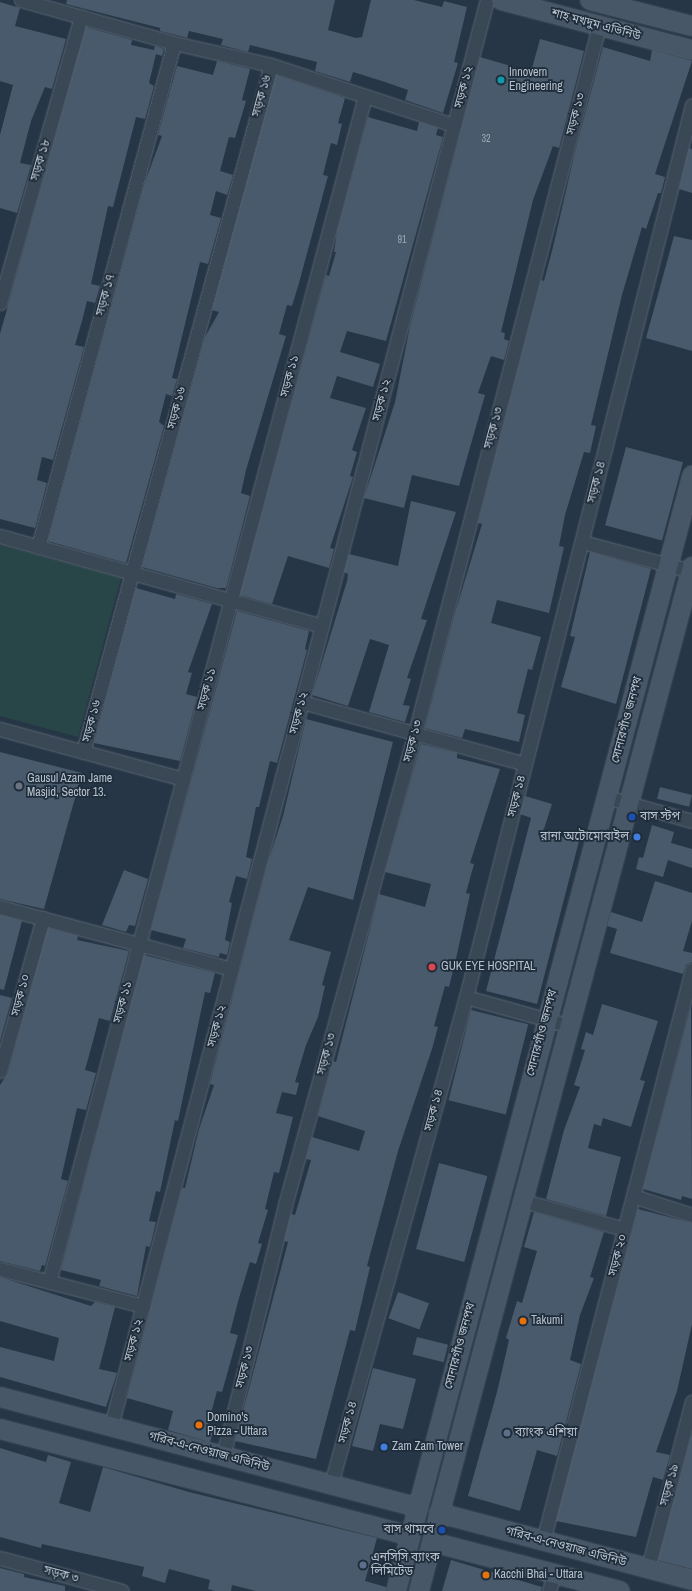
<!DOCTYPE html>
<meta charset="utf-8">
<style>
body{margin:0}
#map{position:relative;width:692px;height:1591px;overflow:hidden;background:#263646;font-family:"Archivo Narrow","Noto Sans Bengali",sans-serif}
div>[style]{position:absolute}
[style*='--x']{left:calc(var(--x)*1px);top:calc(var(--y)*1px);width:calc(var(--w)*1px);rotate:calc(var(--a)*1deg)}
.green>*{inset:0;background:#284647}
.building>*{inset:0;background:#495a6c;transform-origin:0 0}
.roads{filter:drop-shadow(0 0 1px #596572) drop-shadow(0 0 1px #596572)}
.street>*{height:13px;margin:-6.5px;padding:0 6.5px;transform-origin:6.5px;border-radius:6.5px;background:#3a4855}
.secondary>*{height:18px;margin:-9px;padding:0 9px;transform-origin:9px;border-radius:9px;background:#485768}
.dots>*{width:11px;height:11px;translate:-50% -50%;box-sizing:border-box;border:2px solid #1f2d3b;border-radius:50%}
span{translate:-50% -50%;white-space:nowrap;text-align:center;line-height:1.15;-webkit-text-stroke:3.5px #1f2d3b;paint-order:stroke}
.number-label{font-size:10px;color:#9ca8b6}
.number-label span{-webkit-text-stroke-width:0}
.street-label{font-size:12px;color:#b8c2ce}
.poi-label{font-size:12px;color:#b8c2ce}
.left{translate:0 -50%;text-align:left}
.right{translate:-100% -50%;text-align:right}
</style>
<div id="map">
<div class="green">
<i style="clip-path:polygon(0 545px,121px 578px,78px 737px,0 716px)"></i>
</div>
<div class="building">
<i style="clip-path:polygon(67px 0,335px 0,328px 30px,356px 38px,362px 37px,371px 0,414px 0,442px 7px,444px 1px,467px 7px,454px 62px,458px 63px,443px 113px,405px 100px,408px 90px,382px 81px,353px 72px,350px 82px,315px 71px,317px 62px,250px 45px,248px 52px,221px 45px,223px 39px,189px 31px,187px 38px,176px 35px,160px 31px,160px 28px,66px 4px)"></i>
<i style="clip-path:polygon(0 2px,20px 8px,15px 26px,66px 39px,52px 89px,45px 87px,31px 121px,20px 163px,31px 165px,17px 213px,0 208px,0 135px,13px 85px,0 81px)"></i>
<i style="clip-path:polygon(86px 27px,132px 40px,131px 45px,154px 50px,155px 46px,164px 49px,162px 56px,156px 54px,149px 83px,154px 86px,145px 119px,136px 117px,113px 207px,108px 206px,91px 284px,100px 286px,95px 303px,87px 301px,82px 321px,75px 345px,84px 347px,53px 460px,42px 457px,37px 480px,47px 483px,35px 528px,0 519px,0 334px)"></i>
<i style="clip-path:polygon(540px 39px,584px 51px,559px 148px,553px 146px,533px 200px,501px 332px,505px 333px,504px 339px,509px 341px,504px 360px,491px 356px,478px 393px,485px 395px,459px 486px,412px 475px,404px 508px,364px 498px,395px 402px,410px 326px,480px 57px,531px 72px)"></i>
<i style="clip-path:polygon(603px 47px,650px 61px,652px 50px,692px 61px,655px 174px,665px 177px,661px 193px,658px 193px,646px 229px,642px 227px,622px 295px,591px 425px,596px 426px,590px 453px,584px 452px,565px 515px,559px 546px,564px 547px,549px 613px,497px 600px,491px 623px,541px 637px,532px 670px,528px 669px,517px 713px,525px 715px,519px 742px,465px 729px,462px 738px,425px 728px,455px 613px,482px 524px,478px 523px,541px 280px,544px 281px,553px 247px,575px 152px)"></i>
<i style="clip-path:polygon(217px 61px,250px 69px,242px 100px,246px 101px,235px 138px,229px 137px,220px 171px,233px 175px,227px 195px,216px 191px,210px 215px,221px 218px,208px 264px,200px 262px,172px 378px,177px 379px,172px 396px,166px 394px,159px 422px,164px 426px,126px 563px,48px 541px,145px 182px,162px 136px,158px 135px,177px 66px,213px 75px)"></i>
<i style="clip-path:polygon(276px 75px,345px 98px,338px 123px,342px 124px,337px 145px,331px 143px,323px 175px,328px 176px,299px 283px,292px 306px,287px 305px,279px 334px,286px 336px,246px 470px,241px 493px,250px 496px,226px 588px,217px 588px,142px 567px,205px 337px,219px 312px,212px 310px)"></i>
<i style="clip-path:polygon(368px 117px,417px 131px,419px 122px,438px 128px,436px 135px,443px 137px,386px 341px,347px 331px,340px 352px,380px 364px,373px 387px,337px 376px,330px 398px,366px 408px,352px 450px,357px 452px,350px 476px,353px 477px,330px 548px,334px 549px,329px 568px,288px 556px,272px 604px,240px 595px,326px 275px,329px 276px,336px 252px,334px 252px,337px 232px)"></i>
<i style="clip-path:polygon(689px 148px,692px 149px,692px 193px,679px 189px)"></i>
<i style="clip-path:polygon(674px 236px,692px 240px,692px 351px,646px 338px)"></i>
<i style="left:626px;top:447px;width:59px;height:81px;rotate:15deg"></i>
<i style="clip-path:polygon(411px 501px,456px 512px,421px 619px,427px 620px,407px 678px,411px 679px,403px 705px,410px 706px,405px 722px,369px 712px,389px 645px,370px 639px,348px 706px,312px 695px,347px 581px,348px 574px,344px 572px,349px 554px,398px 566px)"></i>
<i style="clip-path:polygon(590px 552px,651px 569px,616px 704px,561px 687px,575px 637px,570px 636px)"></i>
<i style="clip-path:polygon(136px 588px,175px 599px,176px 594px,212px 604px,188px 672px,192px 673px,186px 694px,197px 697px,180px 761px,94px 743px)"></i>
<i style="clip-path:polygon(237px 611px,309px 631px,305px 649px,307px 650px,277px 763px,270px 761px,259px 807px,256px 807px,246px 857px,252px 859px,247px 879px,236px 876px,229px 902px,232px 903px,225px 940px,230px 942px,227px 955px,220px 953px,219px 957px,183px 948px,186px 939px,151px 930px)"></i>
<i style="clip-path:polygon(306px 719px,393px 742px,353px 900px,308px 887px,289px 940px,331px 952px,322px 985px,325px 986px,318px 1017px,306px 1045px,295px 1082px,299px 1083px,296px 1095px,282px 1092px,276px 1113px,293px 1117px,279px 1173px,274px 1172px,265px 1209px,268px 1210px,258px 1243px,262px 1244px,256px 1264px,250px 1262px,239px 1298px,230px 1333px,238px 1335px,222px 1392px,217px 1391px,208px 1424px,215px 1426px,210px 1442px,168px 1430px,173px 1411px,127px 1398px,182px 1188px,185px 1188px,199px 1129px,214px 1085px,210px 1084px,268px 862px,283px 816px)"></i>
<i style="clip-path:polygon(421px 744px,457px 753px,457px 758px,500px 769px,470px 863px,474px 864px,466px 893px,470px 894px,456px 959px,449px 987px,445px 986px,434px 1026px,438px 1027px,432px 1049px,398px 1151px,367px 1266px,370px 1267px,355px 1331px,350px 1330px,316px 1459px,235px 1441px,288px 1242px,284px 1241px,291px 1214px,295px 1215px,311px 1160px,306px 1159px,312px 1137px,359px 1151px,365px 1131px,318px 1116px,333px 1061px,336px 1062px,379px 894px,425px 907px,431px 884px,385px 872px)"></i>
<i style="clip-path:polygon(0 752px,82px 773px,44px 909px,0 899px)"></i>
<i style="left:660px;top:787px;width:33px;height:12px;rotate:14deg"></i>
<i style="clip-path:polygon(525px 796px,552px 804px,543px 832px,579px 841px,537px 1004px,486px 991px,531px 818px,520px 814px)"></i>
<i style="clip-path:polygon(652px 825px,674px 832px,671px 843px,692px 849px,692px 868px,668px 860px,663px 877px,636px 869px,639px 857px,643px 858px)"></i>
<i style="clip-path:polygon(124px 870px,148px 879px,135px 926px,129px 925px,126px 932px,102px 925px)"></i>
<i style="clip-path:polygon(655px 881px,692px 893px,692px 921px,683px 951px,692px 953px,692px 962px,686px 965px,683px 974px,610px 953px,617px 929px,607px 926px,611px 912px,642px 922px)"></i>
<i style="clip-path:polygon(0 915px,22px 921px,4px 990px,0 989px)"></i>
<i style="clip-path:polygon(48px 928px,78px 936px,77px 940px,129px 951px,110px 1021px,99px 1018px,93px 1041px,85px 1070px,96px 1073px,86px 1110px,77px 1108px,61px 1179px,68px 1181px,45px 1266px,42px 1265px,40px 1271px,0 1261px,0 1085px,8px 1073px)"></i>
<i style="clip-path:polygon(144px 955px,215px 973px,210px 993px,205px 992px,178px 1121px,175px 1120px,160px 1192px,156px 1191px,149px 1221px,156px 1222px,150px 1247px,146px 1246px,137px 1296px,99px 1286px,101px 1280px,61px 1270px)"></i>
<i style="clip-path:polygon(0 995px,12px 998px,0 1041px)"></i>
<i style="clip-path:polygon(602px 1004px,658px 1021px,640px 1080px,645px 1081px,631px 1127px,603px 1118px,601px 1126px,594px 1124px,588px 1148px,621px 1157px,606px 1216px,546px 1199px,564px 1130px,580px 1087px,574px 1085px,585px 1050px,581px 1049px,586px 1032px,593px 1035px)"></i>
<i style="clip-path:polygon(691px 1007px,692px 1199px,682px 1196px,681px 1200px,643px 1189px)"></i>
<i style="left:471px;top:1010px;width:59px;height:93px;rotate:14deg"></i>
<i style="left:439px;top:1163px;width:50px;height:89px;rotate:15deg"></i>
<i style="clip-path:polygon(638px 1209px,692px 1223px,692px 1324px,677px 1391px,656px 1452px,670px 1455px,663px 1480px,653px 1477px,636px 1537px,556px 1521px)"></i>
<i style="clip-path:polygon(534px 1212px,604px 1232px,590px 1277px,594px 1278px,580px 1315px,570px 1360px,581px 1364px,557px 1456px,537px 1450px,520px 1511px,468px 1496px,497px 1392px,509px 1340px,506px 1338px,517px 1301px,522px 1303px,537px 1251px,524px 1247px)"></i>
<i style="clip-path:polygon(0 1277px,91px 1306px,95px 1302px,115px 1307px,99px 1369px,117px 1373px,106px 1407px,0 1377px,0 1347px,54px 1361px,59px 1338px,0 1321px)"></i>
<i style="left:398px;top:1292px;width:33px;height:28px;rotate:20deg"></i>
<i style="left:417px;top:1337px;width:32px;height:18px;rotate:14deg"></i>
<i style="clip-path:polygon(373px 1368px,416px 1379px,403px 1429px,380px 1424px,373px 1451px,352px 1446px)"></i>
<i style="clip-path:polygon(692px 1433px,692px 1569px,658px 1560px)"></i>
<i style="clip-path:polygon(0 1448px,46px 1462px,48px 1455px,71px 1462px,59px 1503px,90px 1512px,103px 1467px,189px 1492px,377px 1538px,365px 1581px,386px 1587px,386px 1591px,256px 1591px,232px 1585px,231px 1591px,215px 1591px,208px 1589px,210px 1580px,169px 1569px,165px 1583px,142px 1576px,144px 1567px,42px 1544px,41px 1548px,0 1537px)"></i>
<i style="clip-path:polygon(451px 1560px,542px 1587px,541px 1591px,442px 1591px)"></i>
<i style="clip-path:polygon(0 1568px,24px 1574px,24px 1577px,65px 1586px,65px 1591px,0 1591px)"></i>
</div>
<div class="roads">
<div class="street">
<i style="--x:21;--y:0;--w:159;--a:15.7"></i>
<i style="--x:174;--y:43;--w:99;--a:12.8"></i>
<i style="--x:271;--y:65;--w:193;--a:18.2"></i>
<i style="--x:0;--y:303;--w:298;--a:-74.2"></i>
<i style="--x:0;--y:536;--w:334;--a:15.6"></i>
<i style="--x:582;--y:542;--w:113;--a:14.9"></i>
<i style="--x:38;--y:547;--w:522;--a:-74.9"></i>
<i style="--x:302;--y:702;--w:231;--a:15.5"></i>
<i style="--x:0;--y:729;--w:190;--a:15.3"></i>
<i style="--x:83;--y:752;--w:712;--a:-74.7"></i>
<i style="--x:606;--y:797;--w:89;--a:15.6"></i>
<i style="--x:0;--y:907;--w:240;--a:15"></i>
<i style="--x:466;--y:997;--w:108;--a:15.6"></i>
<i style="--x:0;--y:1071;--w:159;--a:-74.3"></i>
<i style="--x:633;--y:1196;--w:62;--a:17.9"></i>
<i style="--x:524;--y:1201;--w:104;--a:15.6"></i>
<i style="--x:0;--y:1269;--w:148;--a:14.5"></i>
<i style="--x:49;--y:1282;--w:1227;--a:-75.08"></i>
<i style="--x:111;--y:1426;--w:1475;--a:-75.23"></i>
<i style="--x:223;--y:1456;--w:259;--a:-76.1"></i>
<i style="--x:285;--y:1205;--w:490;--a:-74.6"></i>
<i style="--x:415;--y:733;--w:731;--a:-75.41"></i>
<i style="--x:331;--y:1484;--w:505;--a:-74.51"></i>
<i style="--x:466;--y:997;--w:920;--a:-75.78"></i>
<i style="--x:543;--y:1541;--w:590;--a:-75.38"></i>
<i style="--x:0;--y:1558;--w:126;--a:15.1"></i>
<i style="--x:648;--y:1568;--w:172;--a:-75.2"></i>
<i style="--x:549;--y:1591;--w:18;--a:-74"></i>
</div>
<div class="secondary">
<i style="--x:501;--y:0;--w:197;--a:14.7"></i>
<i style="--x:590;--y:0;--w:105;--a:14.3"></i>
<i style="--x:0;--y:1397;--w:431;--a:14.8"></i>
<i style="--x:0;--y:1429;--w:424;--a:14.6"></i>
<i style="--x:439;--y:1513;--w:262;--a:14.8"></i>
<i style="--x:432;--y:1542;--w:194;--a:14.6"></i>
<i style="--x:396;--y:1591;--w:1154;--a:-75.13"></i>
<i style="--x:419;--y:1591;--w:1060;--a:-75.07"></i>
</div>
</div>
<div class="dots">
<i style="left:501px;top:80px;background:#0f9aa8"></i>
<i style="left:19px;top:786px;background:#6b7280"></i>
<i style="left:632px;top:817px;background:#1a4fb4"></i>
<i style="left:637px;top:837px;background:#3f7fe0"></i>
<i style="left:432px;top:967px;background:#e0444e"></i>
<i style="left:523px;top:1321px;background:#e8710a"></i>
<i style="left:199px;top:1425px;background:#e8710a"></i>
<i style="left:507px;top:1433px;background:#5c6f8a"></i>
<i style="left:384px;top:1447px;background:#3f7fe0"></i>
<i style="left:442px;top:1530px;background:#1a4fb4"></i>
<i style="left:363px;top:1565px;background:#5c6f8a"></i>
<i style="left:486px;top:1575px;background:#e8710a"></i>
</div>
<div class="number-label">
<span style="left:486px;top:139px">32</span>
<span style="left:402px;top:240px">91</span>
</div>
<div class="street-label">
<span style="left:596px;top:25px;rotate:15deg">শাহ মখদুম এভিনিউ</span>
<span style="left:464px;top:87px;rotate:-75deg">সড়ক ১২</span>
<span style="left:262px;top:96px;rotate:-75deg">সড়ক ১৬</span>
<span style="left:576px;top:114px;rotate:-75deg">সড়ক ১৩</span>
<span style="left:41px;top:160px;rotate:-74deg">সড়ক ১৮</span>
<span style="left:106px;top:295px;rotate:-75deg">সড়ক ১৭</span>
<span style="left:290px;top:376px;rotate:-75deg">সড়ক ১১</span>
<span style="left:382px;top:400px;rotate:-75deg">সড়ক ১২</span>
<span style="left:177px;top:408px;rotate:-75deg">সড়ক ১৬</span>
<span style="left:494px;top:428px;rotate:-75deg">সড়ক ১৩</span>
<span style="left:597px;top:482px;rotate:-76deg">সড়ক ১৪</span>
<span style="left:207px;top:689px;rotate:-75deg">সড়ক ১১</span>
<span style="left:299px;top:713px;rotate:-75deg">সড়ক ১২</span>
<span style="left:627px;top:720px;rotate:-75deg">সোনারগাঁও জনপথ</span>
<span style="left:92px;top:721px;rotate:-75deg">সড়ক ১৬</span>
<span style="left:413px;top:741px;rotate:-75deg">সড়ক ১৩</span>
<span style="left:517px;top:796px;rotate:-76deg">সড়ক ১৪</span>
<span style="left:21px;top:995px;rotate:-75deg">সড়ক ১০</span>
<span style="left:123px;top:1002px;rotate:-75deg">সড়ক ১১</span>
<span style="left:217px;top:1026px;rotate:-75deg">সড়ক ১২</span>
<span style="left:542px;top:1033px;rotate:-75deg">সোনারগাঁও জনপথ</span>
<span style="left:327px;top:1054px;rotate:-75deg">সড়ক ১৩</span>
<span style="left:434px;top:1110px;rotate:-75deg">সড়ক ১৪</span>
<span style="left:618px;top:1255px;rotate:-75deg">সড়ক ২০</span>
<span style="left:134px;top:1340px;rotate:-75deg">সড়ক ১২</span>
<span style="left:460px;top:1346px;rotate:-75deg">সোনারগাঁও জনপথ</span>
<span style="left:245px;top:1367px;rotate:-76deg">সড়ক ১৩</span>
<span style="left:348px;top:1422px;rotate:-75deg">সড়ক ১৪</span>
<span style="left:209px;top:1452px;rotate:15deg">গরিব-এ-নেওয়াজ এভিনিউ</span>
<span style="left:670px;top:1485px;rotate:-75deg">সড়ক ১৯</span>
<span style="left:566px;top:1547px;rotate:15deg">গরিব-এ-নেওয়াজ এভিনিউ</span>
<span style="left:61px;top:1575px;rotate:15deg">সড়ক ৩</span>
</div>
<div class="poi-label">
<span class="left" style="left:509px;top:80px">Innovern<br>Engineering</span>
<span class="left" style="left:27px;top:786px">Gausul Azam Jame<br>Masjid, Sector 13.</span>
<span class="left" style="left:640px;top:817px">বাস স্টপ</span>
<span class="right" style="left:629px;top:837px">রানা অটোমোবাইল</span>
<span class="left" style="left:441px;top:967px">GUK EYE HOSPITAL</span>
<span class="left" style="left:531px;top:1321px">Takumi</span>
<span class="left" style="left:207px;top:1425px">Domino's<br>Pizza - Uttara</span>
<span class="left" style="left:515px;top:1433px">ব্যাংক এশিয়া</span>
<span class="left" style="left:392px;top:1447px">Zam Zam Tower</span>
<span class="right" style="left:434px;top:1530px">বাস থামবে</span>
<span class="left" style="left:371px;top:1565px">এনসিসি ব্যাংক<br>লিমিটেড</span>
<span class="left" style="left:494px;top:1575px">Kacchi Bhai - Uttara</span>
</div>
</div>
